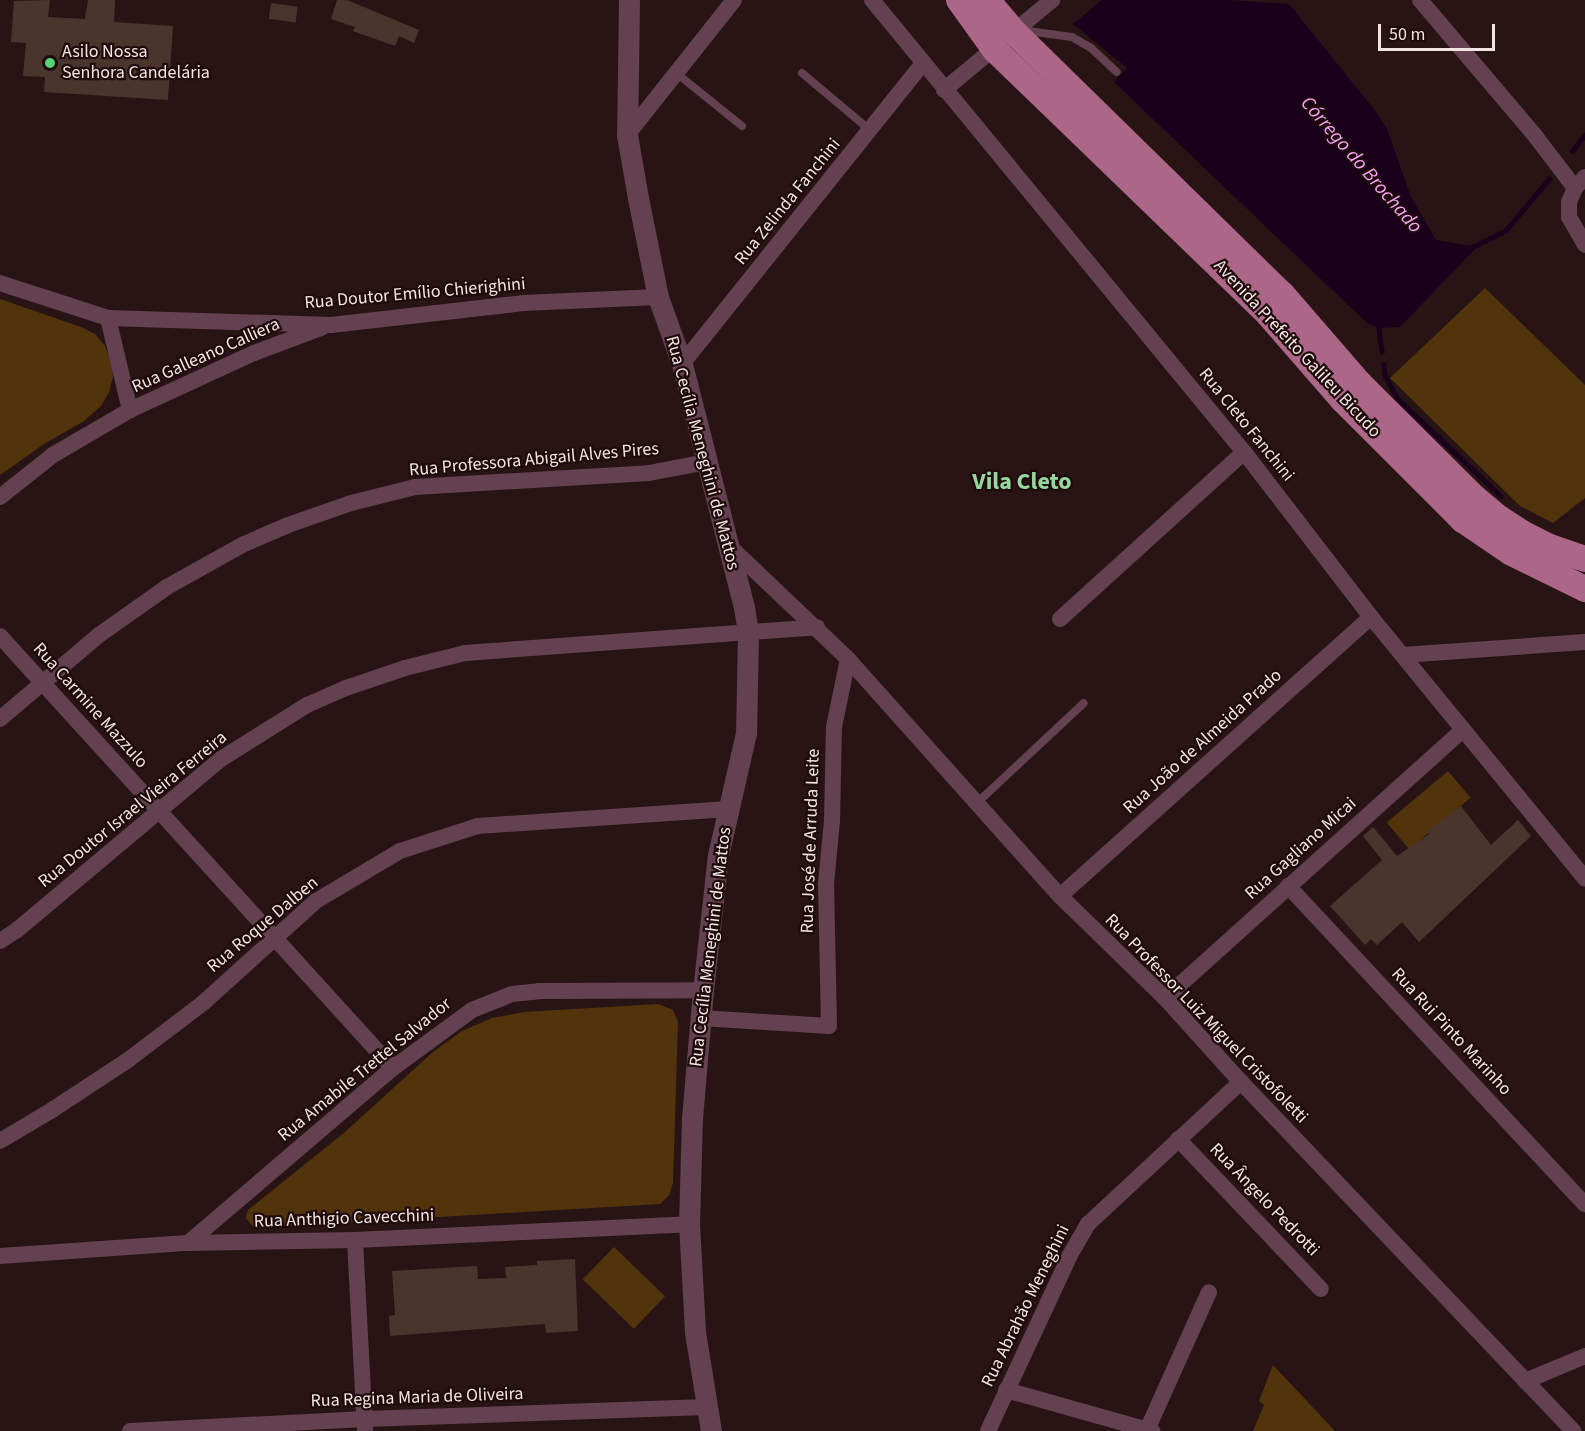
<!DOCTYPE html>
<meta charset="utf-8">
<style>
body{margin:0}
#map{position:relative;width:1585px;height:1431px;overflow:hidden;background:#291415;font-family:"Source Sans 3",sans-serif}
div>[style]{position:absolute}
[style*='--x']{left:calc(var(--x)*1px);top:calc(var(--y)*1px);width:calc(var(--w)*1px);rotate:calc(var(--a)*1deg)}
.green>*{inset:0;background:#51340c;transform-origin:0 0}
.water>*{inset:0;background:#19001b}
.stream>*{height:4.5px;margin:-2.25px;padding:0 2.25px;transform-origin:2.25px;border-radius:2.25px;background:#19001b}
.building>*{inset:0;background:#4a352d;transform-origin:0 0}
.service>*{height:8px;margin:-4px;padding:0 4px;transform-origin:4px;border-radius:4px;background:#644151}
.minor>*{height:16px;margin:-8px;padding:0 8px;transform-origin:8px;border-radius:8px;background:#644151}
.tertiary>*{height:21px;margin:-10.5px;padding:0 10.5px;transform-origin:10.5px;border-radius:10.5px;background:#644151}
.primary>*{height:26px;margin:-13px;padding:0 13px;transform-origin:13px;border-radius:13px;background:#ac6687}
.dots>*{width:16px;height:16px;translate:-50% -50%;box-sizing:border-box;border:3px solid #1f0b0c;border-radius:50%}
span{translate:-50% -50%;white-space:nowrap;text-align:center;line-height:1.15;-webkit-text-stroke:4.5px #1f0b0c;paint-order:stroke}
.poi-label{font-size:18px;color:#f3e4e4}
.left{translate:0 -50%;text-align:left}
.street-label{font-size:18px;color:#f3e4e4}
.water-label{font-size:20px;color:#f3a2f8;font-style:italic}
.district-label{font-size:24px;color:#96d69f;font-weight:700}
.scale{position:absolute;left:1378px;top:24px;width:117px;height:27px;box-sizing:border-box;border:3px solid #f3e4e4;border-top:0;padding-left:8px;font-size:18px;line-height:21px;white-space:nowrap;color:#f3e4e4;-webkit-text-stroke:4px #1f0b0c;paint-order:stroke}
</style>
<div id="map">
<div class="green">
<i style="clip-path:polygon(1485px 288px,1585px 385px,1585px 498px,1553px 523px,1520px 506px,1390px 378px)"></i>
<i style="clip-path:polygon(0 299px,81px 327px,95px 334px,105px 346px,111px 362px,113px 377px,109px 392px,101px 406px,84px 421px,44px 444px,0 475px)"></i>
<i style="left:1448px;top:771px;width:35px;height:80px;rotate:50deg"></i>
<i style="clip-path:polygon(658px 1004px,673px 1010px,678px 1022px,673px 1183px,669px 1195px,660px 1204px,254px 1228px,246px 1218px,248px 1210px,345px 1132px,433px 1052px,462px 1031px,492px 1018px,524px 1012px)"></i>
<i style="left:614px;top:1247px;width:71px;height:45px;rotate:44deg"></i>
<i style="clip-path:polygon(1273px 1365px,1335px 1431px,1253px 1431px,1264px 1405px,1259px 1401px)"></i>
</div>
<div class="water">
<i style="clip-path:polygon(1102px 0,1229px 0,1289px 4px,1377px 113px,1387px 129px,1411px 197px,1436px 240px,1477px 247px,1400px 327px,1379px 328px,1368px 324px,1114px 82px,1127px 68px,1073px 24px)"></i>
</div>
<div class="stream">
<i style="--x:1572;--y:151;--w:21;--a:-51"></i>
<i style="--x:1472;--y:247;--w:37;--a:-26"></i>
<i style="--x:1505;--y:231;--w:68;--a:-49.8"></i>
<i style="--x:1378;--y:322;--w:30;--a:82"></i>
<i style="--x:1384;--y:364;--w:11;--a:85"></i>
<i style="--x:1385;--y:375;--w:26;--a:62"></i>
<i style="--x:1397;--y:398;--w:143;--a:43.3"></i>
</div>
<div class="building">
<i style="clip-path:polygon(50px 0,48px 17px,85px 19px,88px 0,115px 0,114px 22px,173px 26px,168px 100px,44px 92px,45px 77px,23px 76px,26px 43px,11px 42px,14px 1px)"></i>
<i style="clip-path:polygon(337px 0,347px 0,419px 30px,414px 43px,399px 36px,395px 46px,353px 31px,355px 27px,331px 19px)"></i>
<i style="left:271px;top:3px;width:27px;height:16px;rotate:8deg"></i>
<i style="clip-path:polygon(1461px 806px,1491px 845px,1518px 820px,1531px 836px,1419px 942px,1402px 922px,1377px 945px,1371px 939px,1365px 945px,1330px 906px,1382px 860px,1363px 836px,1373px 827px,1397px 856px,1429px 834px,1427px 831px)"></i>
<i style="clip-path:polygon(575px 1259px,578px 1331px,546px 1333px,545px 1324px,390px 1336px,389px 1316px,395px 1315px,392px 1271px,477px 1266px,478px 1279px,506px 1278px,505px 1267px,537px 1265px,537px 1261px)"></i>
</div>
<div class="service">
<i style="--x:1021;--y:30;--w:51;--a:7.8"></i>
<i style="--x:1072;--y:37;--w:22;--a:30"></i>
<i style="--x:1091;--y:48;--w:35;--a:43"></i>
<i style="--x:675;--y:72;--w:86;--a:38.9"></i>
<i style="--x:802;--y:73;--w:89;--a:40"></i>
<i style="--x:977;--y:803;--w:146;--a:-43.1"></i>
</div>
<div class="minor">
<i style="--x:872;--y:0;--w:585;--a:50.55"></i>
<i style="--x:1244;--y:452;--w:208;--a:52.4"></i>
<i style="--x:1371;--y:617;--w:338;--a:50.7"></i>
<i style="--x:1420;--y:0;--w:180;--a:49.7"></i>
<i style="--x:1536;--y:137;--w:64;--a:52.6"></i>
<i style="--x:944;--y:90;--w:141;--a:-39.8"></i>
<i style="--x:627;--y:135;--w:172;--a:-51.6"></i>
<i style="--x:1585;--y:177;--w:15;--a:132"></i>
<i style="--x:1575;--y:188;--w:15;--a:113"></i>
<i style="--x:1569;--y:202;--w:15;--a:90"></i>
<i style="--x:1569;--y:217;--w:32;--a:60"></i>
<i style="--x:0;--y:283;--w:114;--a:18"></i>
<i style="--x:108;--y:318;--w:223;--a:1.8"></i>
<i style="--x:331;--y:325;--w:193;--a:-6.5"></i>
<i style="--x:523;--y:303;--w:135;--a:-2.5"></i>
<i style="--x:108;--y:318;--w:95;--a:76.6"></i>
<i style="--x:682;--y:364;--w:386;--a:-51.3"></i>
<i style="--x:0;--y:497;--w:68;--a:-38.4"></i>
<i style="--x:53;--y:455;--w:89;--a:-30.3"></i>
<i style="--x:130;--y:410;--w:136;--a:-24.7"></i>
<i style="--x:254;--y:353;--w:72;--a:-20.5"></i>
<i style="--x:727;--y:544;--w:167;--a:43.5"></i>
<i style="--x:848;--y:659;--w:318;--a:48.2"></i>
<i style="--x:1060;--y:896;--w:146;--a:44.2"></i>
<i style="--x:1165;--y:998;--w:113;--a:47.9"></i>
<i style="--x:1241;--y:1082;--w:482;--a:46.4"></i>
<i style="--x:1060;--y:619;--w:248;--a:-42.2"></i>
<i style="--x:0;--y:636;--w:584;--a:47.71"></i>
<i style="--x:1403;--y:655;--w:182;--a:-4.1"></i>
<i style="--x:0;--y:719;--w:130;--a:-40.3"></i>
<i style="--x:99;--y:635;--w:83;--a:-35.2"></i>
<i style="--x:167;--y:587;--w:86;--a:-29.2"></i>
<i style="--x:242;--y:545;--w:50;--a:-23.5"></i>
<i style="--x:288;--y:525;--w:67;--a:-19.2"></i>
<i style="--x:351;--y:503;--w:66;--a:-14"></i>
<i style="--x:415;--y:487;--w:234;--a:-3.4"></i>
<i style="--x:649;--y:473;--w:58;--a:-10.9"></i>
<i style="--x:1288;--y:886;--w:435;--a:47"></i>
<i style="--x:1060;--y:896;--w:418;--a:-41.9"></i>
<i style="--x:0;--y:941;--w:20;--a:-33"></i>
<i style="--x:17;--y:930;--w:266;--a:-40"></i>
<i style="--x:221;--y:759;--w:102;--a:-32.1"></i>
<i style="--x:307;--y:705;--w:43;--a:-23.6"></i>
<i style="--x:346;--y:688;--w:62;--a:-18.7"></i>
<i style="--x:405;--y:668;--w:62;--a:-14"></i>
<i style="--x:465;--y:653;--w:353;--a:-4.2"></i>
<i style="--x:1165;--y:998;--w:401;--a:-42"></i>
<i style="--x:701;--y:1018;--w:128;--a:3.6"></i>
<i style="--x:829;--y:1026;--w:142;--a:-91.2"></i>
<i style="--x:826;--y:884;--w:63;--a:-84.6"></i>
<i style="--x:832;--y:821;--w:94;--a:-88.8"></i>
<i style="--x:834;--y:727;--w:69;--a:-78.4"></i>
<i style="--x:1178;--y:1139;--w:207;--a:46.4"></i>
<i style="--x:0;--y:1141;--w:61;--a:-30.8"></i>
<i style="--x:52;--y:1110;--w:91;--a:-33.3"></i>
<i style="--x:128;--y:1060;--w:94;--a:-37.2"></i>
<i style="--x:203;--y:1003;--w:152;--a:-42.1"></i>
<i style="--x:316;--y:901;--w:98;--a:-30.8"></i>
<i style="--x:400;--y:851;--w:82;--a:-17.8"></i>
<i style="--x:478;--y:826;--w:251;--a:-3.9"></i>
<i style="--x:355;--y:1240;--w:191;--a:87"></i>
<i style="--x:188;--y:1243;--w:270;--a:-40.5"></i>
<i style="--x:393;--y:1068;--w:98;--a:-36.3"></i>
<i style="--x:472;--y:1010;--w:43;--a:-21.8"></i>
<i style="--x:512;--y:994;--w:27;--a:-6"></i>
<i style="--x:539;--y:991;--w:164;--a:-0.3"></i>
<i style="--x:0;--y:1256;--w:188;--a:-4"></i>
<i style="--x:188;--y:1243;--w:167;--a:-1"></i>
<i style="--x:355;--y:1240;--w:334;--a:-2.7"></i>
<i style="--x:1525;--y:1381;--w:65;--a:-22.6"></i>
<i style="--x:1006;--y:1390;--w:152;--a:15.7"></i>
<i style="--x:1147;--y:1430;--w:151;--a:-65.8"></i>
<i style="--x:130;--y:1431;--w:235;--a:-2.9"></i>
<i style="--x:365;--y:1419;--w:341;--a:-2"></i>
<i style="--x:988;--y:1431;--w:194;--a:-65"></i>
<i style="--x:1070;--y:1255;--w:36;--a:-60"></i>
<i style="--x:1088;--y:1224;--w:209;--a:-42.9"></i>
</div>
<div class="tertiary">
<i style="--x:629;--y:0;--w:135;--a:90.8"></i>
<i style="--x:627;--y:135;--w:64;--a:80.1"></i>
<i style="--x:638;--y:198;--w:101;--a:78.6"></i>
<i style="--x:658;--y:297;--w:71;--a:70.3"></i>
<i style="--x:682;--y:364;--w:251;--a:75.7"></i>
<i style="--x:744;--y:607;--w:26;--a:81"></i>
<i style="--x:748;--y:633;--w:100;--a:91.1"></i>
<i style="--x:746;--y:733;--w:125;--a:102.9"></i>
<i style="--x:718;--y:855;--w:136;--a:96.3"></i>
<i style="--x:703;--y:990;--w:128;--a:94.9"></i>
<i style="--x:692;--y:1118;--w:106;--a:91.6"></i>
<i style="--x:689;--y:1224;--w:108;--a:86.8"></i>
<i style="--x:695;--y:1332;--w:100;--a:80.8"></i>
</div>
<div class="primary">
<i style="--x:959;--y:0;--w:62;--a:54.2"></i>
<i style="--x:995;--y:50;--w:381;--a:44"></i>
<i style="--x:1269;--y:315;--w:113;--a:49"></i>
<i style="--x:1343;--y:400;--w:170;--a:45"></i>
<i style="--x:1463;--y:520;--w:57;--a:34.2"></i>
<i style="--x:1510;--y:552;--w:84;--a:26.3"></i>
<i style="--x:987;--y:0;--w:42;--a:49.8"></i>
<i style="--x:1014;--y:32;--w:375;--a:44.4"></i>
<i style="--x:1282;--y:294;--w:119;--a:49.1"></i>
<i style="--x:1360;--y:384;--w:163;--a:44.8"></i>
<i style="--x:1476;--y:499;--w:30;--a:40"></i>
<i style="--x:1499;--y:518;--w:30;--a:33"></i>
<i style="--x:1524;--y:534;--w:29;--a:27"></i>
<i style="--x:1550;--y:547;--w:37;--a:19"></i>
</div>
<div class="dots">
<i style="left:50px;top:63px;background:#54d672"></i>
</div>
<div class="poi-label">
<span class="left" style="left:62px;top:63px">Asilo Nossa<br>Senhora Candelária</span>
</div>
<div class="street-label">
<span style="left:788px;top:202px;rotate:-51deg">Rua Zelinda Fanchini</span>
<span style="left:415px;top:294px;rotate:-5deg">Rua Doutor Emílio Chierighini</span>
<span style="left:1297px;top:349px;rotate:47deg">Avenida Prefeito Galileu Bicudo</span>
<span style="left:206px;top:356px;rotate:-24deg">Rua Galleano Calliera</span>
<span style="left:1246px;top:425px;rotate:51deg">Rua Cleto Fanchini</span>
<span style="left:702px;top:453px;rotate:75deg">Rua Cecília Meneghini de Mattos</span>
<span style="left:534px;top:460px;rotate:-5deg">Rua Professora Abigail Alves Pires</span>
<span style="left:90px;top:706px;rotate:48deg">Rua Carmine Mazzulo</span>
<span style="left:1203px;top:742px;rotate:-42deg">Rua João de Almeida Prado</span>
<span style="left:133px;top:810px;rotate:-39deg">Rua Doutor Israel Vieira Ferreira</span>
<span style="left:811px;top:841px;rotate:-88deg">Rua José de Arruda Leite</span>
<span style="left:1301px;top:849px;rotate:-42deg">Rua Gagliano Micai</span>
<span style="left:263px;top:925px;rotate:-40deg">Rua Roque Dalben</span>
<span style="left:711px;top:947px;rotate:-83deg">Rua Cecília Meneghini de Mattos</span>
<span style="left:1206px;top:1019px;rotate:46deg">Rua Professor Luiz Miguel Cristofoletti</span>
<span style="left:1451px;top:1032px;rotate:47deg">Rua Rui Pinto Marinho</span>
<span style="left:365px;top:1070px;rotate:-39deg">Rua Amabile Trettel Salvador</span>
<span style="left:1264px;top:1200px;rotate:46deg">Rua Ângelo Pedrotti</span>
<span style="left:344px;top:1219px;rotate:-2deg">Rua Anthigio Cavecchini</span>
<span style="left:1026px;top:1306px;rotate:-64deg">Rua Abrahão Meneghini</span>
<span style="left:417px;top:1398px;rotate:-2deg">Rua Regina Maria de Oliveira</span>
</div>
<div class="water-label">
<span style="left:1361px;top:165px;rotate:49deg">Córrego do Brochado</span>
</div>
<div class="district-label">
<span style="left:1022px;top:482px">Vila Cleto</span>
</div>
<div class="scale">50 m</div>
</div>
